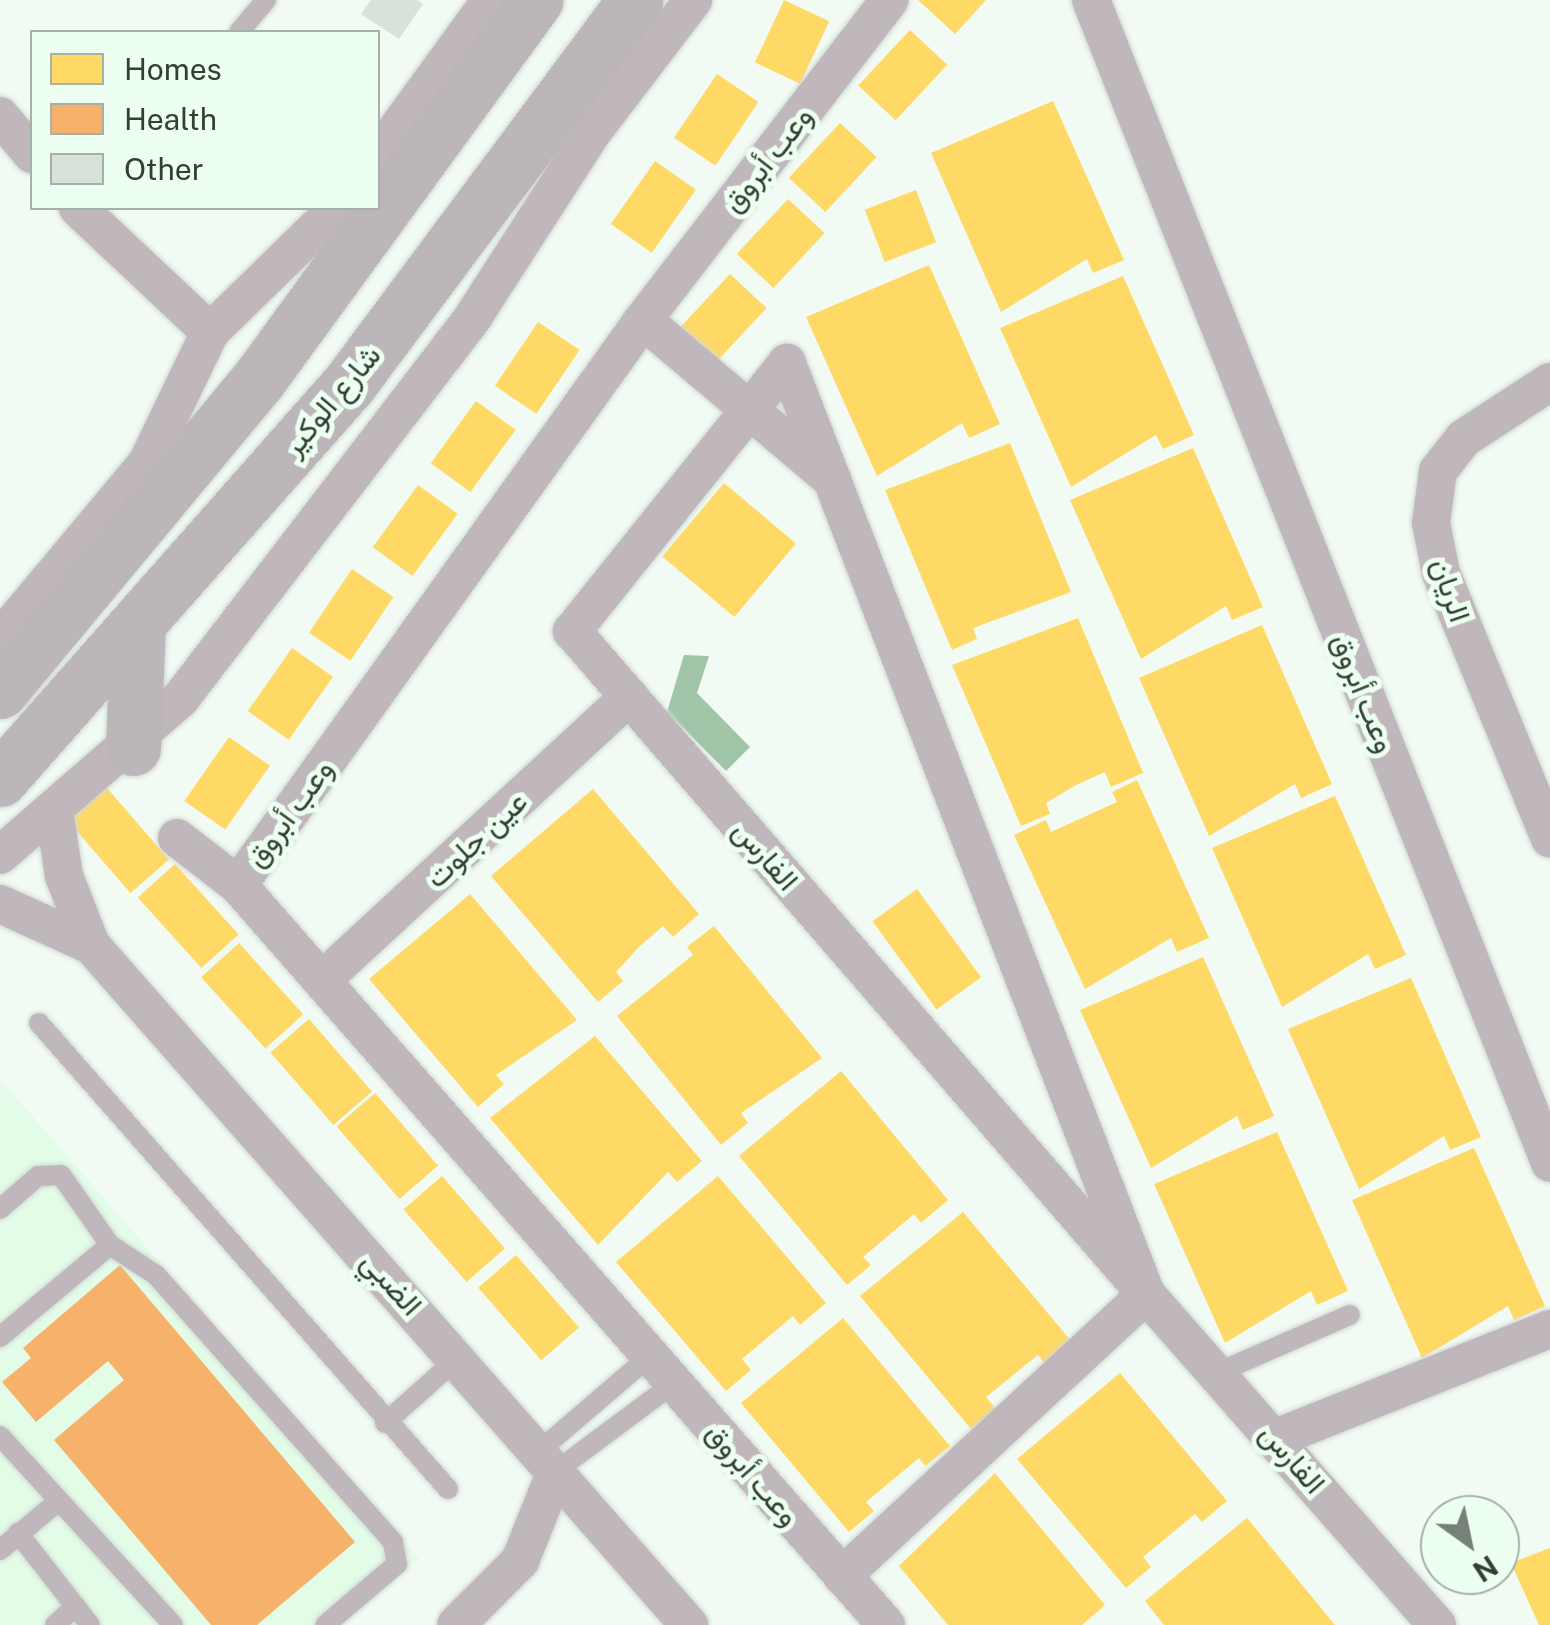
<!DOCTYPE html>
<meta charset="utf-8">
<style>
body{margin:0}
#map{position:relative;width:1550px;height:1625px;overflow:hidden;background:#f1fbf3;font-family:"Public Sans",Vazirmatn,sans-serif}
div>[style]{position:absolute}
[style*='--x']{left:calc(var(--x)*1px);top:calc(var(--y)*1px);width:calc(var(--w)*1px);rotate:calc(var(--a)*1deg)}
.built>*{inset:0;background:#e3fce7}
.water>*{inset:0;background:#a0c5a8}
.homes>*{inset:0;background:#ffd966;transform-origin:0 0}
.health>*{inset:0;background:#f6b26b}
.building>*{inset:0;background:#d8e2da}
.roads{filter:drop-shadow(0 0 2px #d0d8d2) drop-shadow(0 0 2px #d0d8d2)}
.lane>*{height:20px;margin:-10px;padding:0 10px;transform-origin:10px;border-radius:10px;background:#bfb7bc}
.street>*{height:38px;margin:-19px;padding:0 19px;transform-origin:19px;border-radius:19px;background:#bfb7bc}
.secondary>*{height:55px;margin:-27.5px;padding:0 27.5px;transform-origin:27.5px;border-radius:27.5px;background:#bcb6bb}
span{translate:-50% -50%;white-space:nowrap;text-align:center;line-height:1.15;-webkit-text-stroke:10px #edfff0;paint-order:stroke}
.street-label{font-size:30px;color:#333f35}
.legend{position:absolute;left:30px;top:30px;width:350px;height:180px;box-sizing:border-box;background:#edfff0;border:2px solid #a3b2a5;margin:0;padding:12px 18px;list-style:none;font-size:30px;color:#333f35}
.legend li{display:flex;align-items:center;gap:20px;height:50px}
.legend b{width:50px;border:2px solid #a3b2a5}
.north{position:absolute;left:1420px;top:1495px;width:100px;height:100px;box-sizing:border-box;background:#edfff0;border:2px solid #a3b2a5;border-radius:50%;rotate:147deg;font-size:28px;font-weight:700;line-height:40px;text-align:center;color:#333f35}
.north::after{content:'';display:block;margin:auto;width:35px;height:45px;background:#768178;clip-path:polygon(50% 0,100% 100%,50% 72%,0 100%)}
</style>
<div id="map">
<div class="built">
<i style="clip-path:polygon(0 1079px,419px 1559px,343px 1625px,0 1625px)"></i>
</div>
<div class="water">
<i style="clip-path:polygon(684px 655px,709px 656px,697px 693px,750px 747px,726px 771px,667px 712px)"></i>
</div>
<div class="homes">
<i style="left:784px;top:0;width:50px;height:69px;rotate:25deg"></i>
<i style="clip-path:polygon(918px 0,986px 0,955px 34px)"></i>
<i style="left:910px;top:30px;width:51px;height:76px;rotate:43deg"></i>
<i style="left:717px;top:74px;width:50px;height:77px;rotate:34deg"></i>
<i style="clip-path:polygon(1053px 101px,1124px 260px,1093px 273px,1087px 259px,1001px 312px,931px 153px)"></i>
<i style="left:840px;top:123px;width:50px;height:75px;rotate:43deg"></i>
<i style="left:655px;top:161px;width:50px;height:77px;rotate:35deg"></i>
<i style="left:916px;top:190px;width:56px;height:55px;rotate:69deg"></i>
<i style="left:788px;top:199px;width:50px;height:75px;rotate:43deg"></i>
<i style="clip-path:polygon(929px 265px,1000px 424px,969px 438px,962px 423px,877px 476px,806px 317px)"></i>
<i style="left:730px;top:274px;width:50px;height:75px;rotate:43deg"></i>
<i style="clip-path:polygon(1123px 276px,1194px 435px,1163px 449px,1156px 435px,1071px 487px,1000px 328px)"></i>
<i style="left:538px;top:322px;width:50px;height:77px;rotate:34deg"></i>
<i style="left:476px;top:401px;width:49px;height:77px;rotate:36deg"></i>
<i style="clip-path:polygon(1010px 443px,1071px 592px,973px 628px,977px 639px,952px 650px,885px 490px)"></i>
<i style="clip-path:polygon(1193px 448px,1263px 607px,1232px 620px,1226px 606px,1141px 659px,1070px 500px)"></i>
<i style="left:724px;top:483px;width:94px;height:96px;rotate:40deg"></i>
<i style="left:418px;top:485px;width:49px;height:77px;rotate:36deg"></i>
<i style="left:352px;top:569px;width:50px;height:77px;rotate:34deg"></i>
<i style="clip-path:polygon(1078px 618px,1143px 773px,1111px 787px,1105px 772px,1076px 785px,1046px 803px,1050px 814px,1021px 826px,952px 665px)"></i>
<i style="clip-path:polygon(1262px 625px,1332px 784px,1301px 798px,1295px 784px,1209px 836px,1139px 678px)"></i>
<i style="left:292px;top:648px;width:50px;height:77px;rotate:35deg"></i>
<i style="left:229px;top:737px;width:50px;height:78px;rotate:35deg"></i>
<i style="clip-path:polygon(1137px 780px,1209px 938px,1177px 952px,1171px 938px,1085px 989px,1014px 835px,1046px 820px,1051px 832px,1117px 802px,1112px 792px)"></i>
<i style="left:106px;top:787px;width:96px;height:51px;rotate:49deg"></i>
<i style="clip-path:polygon(593px 789px,699px 914px,673px 937px,663px 926px,639px 947px,616px 972px,623px 981px,598px 1002px,491px 876px)"></i>
<i style="clip-path:polygon(1335px 796px,1406px 955px,1375px 969px,1368px 954px,1282px 1007px,1212px 848px)"></i>
<i style="left:175px;top:864px;width:95px;height:50px;rotate:48deg"></i>
<i style="left:917px;top:889px;width:109px;height:55px;rotate:54deg"></i>
<i style="clip-path:polygon(470px 894px,577px 1020px,496px 1075px,504px 1084px,478px 1107px,369px 979px)"></i>
<i style="clip-path:polygon(714px 926px,822px 1058px,741px 1113px,748px 1123px,721px 1145px,617px 1016px,693px 955px,687px 947px)"></i>
<i style="left:239px;top:943px;width:96px;height:51px;rotate:48deg"></i>
<i style="clip-path:polygon(1203px 957px,1274px 1116px,1243px 1130px,1237px 1116px,1151px 1168px,1080px 1010px)"></i>
<i style="clip-path:polygon(1411px 978px,1481px 1137px,1450px 1150px,1444px 1136px,1359px 1189px,1288px 1029px)"></i>
<i style="left:309px;top:1019px;width:96px;height:51px;rotate:49deg"></i>
<i style="clip-path:polygon(595px 1036px,702px 1161px,677px 1182px,668px 1172px,598px 1245px,490px 1118px)"></i>
<i style="clip-path:polygon(841px 1071px,948px 1200px,921px 1223px,914px 1214px,863px 1257px,871px 1265px,847px 1285px,739px 1156px)"></i>
<i style="left:375px;top:1093px;width:96px;height:51px;rotate:49deg"></i>
<i style="clip-path:polygon(1277px 1132px,1348px 1291px,1317px 1305px,1311px 1291px,1225px 1343px,1154px 1184px)"></i>
<i style="clip-path:polygon(1474px 1148px,1545px 1306px,1514px 1320px,1508px 1306px,1422px 1358px,1352px 1200px)"></i>
<i style="left:442px;top:1176px;width:96px;height:51px;rotate:49deg"></i>
<i style="clip-path:polygon(718px 1176px,826px 1303px,800px 1325px,793px 1316px,742px 1359px,751px 1370px,726px 1391px,616px 1262px)"></i>
<i style="clip-path:polygon(963px 1212px,1072px 1342px,1045px 1364px,1038px 1355px,986px 1397px,996px 1409px,971px 1429px,860px 1296px)"></i>
<i style="left:516px;top:1255px;width:96px;height:50px;rotate:49deg"></i>
<i style="clip-path:polygon(843px 1318px,950px 1446px,925px 1466px,919px 1458px,866px 1502px,874px 1511px,849px 1532px,741px 1403px)"></i>
<i style="clip-path:polygon(1120px 1373px,1227px 1501px,1202px 1522px,1195px 1514px,1143px 1557px,1151px 1567px,1126px 1588px,1017px 1459px)"></i>
<i style="clip-path:polygon(995px 1473px,1105px 1605px,1082px 1625px,948px 1625px,899px 1566px)"></i>
<i style="clip-path:polygon(1247px 1518px,1335px 1625px,1164px 1625px,1145px 1601px)"></i>
<i style="clip-path:polygon(1550px 1548px,1550px 1625px,1539px 1625px,1511px 1563px)"></i>
</div>
<div class="health">
<i style="clip-path:polygon(120px 1265px,355px 1542px,257px 1625px,211px 1625px,54px 1440px,124px 1380px,108px 1361px,36px 1422px,2px 1382px,31px 1358px,23px 1348px)"></i>
</div>
<div class="building">
<i style="clip-path:polygon(371px 0,417px 0,423px 4px,399px 39px,361px 14px)"></i>
</div>
<div class="roads">
<div class="lane">
<i style="--x:239;--y:32;--w:42;--a:-49.8"></i>
<i style="--x:39;--y:1023;--w:620;--a:48.73"></i>
<i style="--x:0;--y:1209;--w:50;--a:-41"></i>
<i style="--x:38;--y:1176;--w:23;--a:-2"></i>
<i style="--x:61;--y:1175;--w:85;--a:55"></i>
<i style="--x:110;--y:1245;--w:55;--a:33.1"></i>
<i style="--x:156;--y:1275;--w:357;--a:48.4"></i>
<i style="--x:393;--y:1542;--w:22;--a:80"></i>
<i style="--x:397;--y:1564;--w:94;--a:139.7"></i>
<i style="--x:0;--y:1337;--w:143;--a:-39.9"></i>
<i style="--x:1217;--y:1373;--w:145;--a:-23.6"></i>
<i style="--x:385;--y:1423;--w:98;--a:-41.7"></i>
<i style="--x:0;--y:1436;--w:256;--a:47.5"></i>
<i style="--x:538;--y:1452;--w:148;--a:-40.6"></i>
<i style="--x:556;--y:1471;--w:147;--a:-36.7"></i>
<i style="--x:18;--y:1533;--w:117;--a:52"></i>
<i style="--x:0;--y:1550;--w:73;--a:-40"></i>
<i style="--x:55;--y:1625;--w:28;--a:-42"></i>
</div>
<div class="street">
<i style="--x:1091;--y:0;--w:1250;--a:68.46"></i>
<i style="--x:0;--y:116;--w:50;--a:49.9"></i>
<i style="--x:378;--y:155;--w:192;--a:-53.9"></i>
<i style="--x:78;--y:208;--w:181;--a:43.2"></i>
<i style="--x:643;--y:320;--w:248;--a:40.2"></i>
<i style="--x:1550;--y:382;--w:103;--a:146.9"></i>
<i style="--x:1464;--y:438;--w:42;--a:128.2"></i>
<i style="--x:1438;--y:471;--w:52;--a:97.7"></i>
<i style="--x:1431;--y:523;--w:51;--a:78.7"></i>
<i style="--x:1441;--y:573;--w:287;--a:67.7"></i>
<i style="--x:0;--y:639;--w:229;--a:-50.1"></i>
<i style="--x:147;--y:463;--w:145;--a:-64.3"></i>
<i style="--x:210;--y:332;--w:177;--a:-44.3"></i>
<i style="--x:54;--y:810;--w:67;--a:81.4"></i>
<i style="--x:64;--y:876;--w:74;--a:68.6"></i>
<i style="--x:177;--y:838;--w:77;--a:37.6"></i>
<i style="--x:0;--y:855;--w:240;--a:-40.9"></i>
<i style="--x:181;--y:698;--w:480;--a:-52.5"></i>
<i style="--x:473;--y:317;--w:221;--a:-57.2"></i>
<i style="--x:593;--y:131;--w:165;--a:-52.6"></i>
<i style="--x:0;--y:904;--w:100;--a:24.3"></i>
<i style="--x:91;--y:945;--w:906;--a:48.67"></i>
<i style="--x:322;--y:980;--w:418;--a:-42.7"></i>
<i style="--x:1146;--y:1294;--w:998;--a:-111.09"></i>
<i style="--x:787;--y:363;--w:344;--a:128.7"></i>
<i style="--x:572;--y:631;--w:877;--a:49.12"></i>
<i style="--x:1146;--y:1294;--w:441;--a:48.7"></i>
<i style="--x:1276;--y:1438;--w:295;--a:-21.7"></i>
<i style="--x:842;--y:1576;--w:415;--a:-42.8"></i>
<i style="--x:456;--y:1625;--w:91;--a:-45"></i>
<i style="--x:520;--y:1561;--w:97;--a:-68.2"></i>
<i style="--x:886;--y:1625;--w:984;--a:-131.21"></i>
<i style="--x:238;--y:885;--w:695;--a:-54.37"></i>
<i style="--x:643;--y:320;--w:404;--a:-52.4"></i>
</div>
<div class="secondary">
<i style="--x:0;--y:691;--w:405;--a:-50.3"></i>
<i style="--x:259;--y:379;--w:469;--a:-53.9"></i>
<i style="--x:133;--y:748;--w:122;--a:-87.7"></i>
<i style="--x:0;--y:779;--w:527;--a:-48.54"></i>
<i style="--x:349;--y:384;--w:479;--a:-53.3"></i>
</div>
</div>
<div class="street-label">
<span style="left:767px;top:159px;rotate:-52deg">وعب أبروق</span>
<span style="left:331px;top:400px;rotate:-50deg">شارع الوكير</span>
<span style="left:1451px;top:590px;rotate:71deg">الريان</span>
<span style="left:1364px;top:693px;rotate:68deg">وعب أبروق</span>
<span style="left:289px;top:813px;rotate:-54deg">وعب أبروق</span>
<span style="left:476px;top:839px;rotate:-43deg">عين جلوت</span>
<span style="left:766px;top:855px;rotate:49deg">الفارس</span>
<span style="left:392px;top:1283px;rotate:48deg">الضبي</span>
<span style="left:1293px;top:1458px;rotate:49deg">الفارس</span>
<span style="left:753px;top:1474px;rotate:49deg">وعب أبروق</span>
</div>
<ul class="legend">
<li><b style="height:28px;background:#ffd966"></b>Homes</li>
<li><b style="height:28px;background:#f6b26b"></b>Health</li>
<li><b style="height:28px;background:#d8e2da"></b>Other</li>
</ul>
<div class="north">N</div>
</div>
